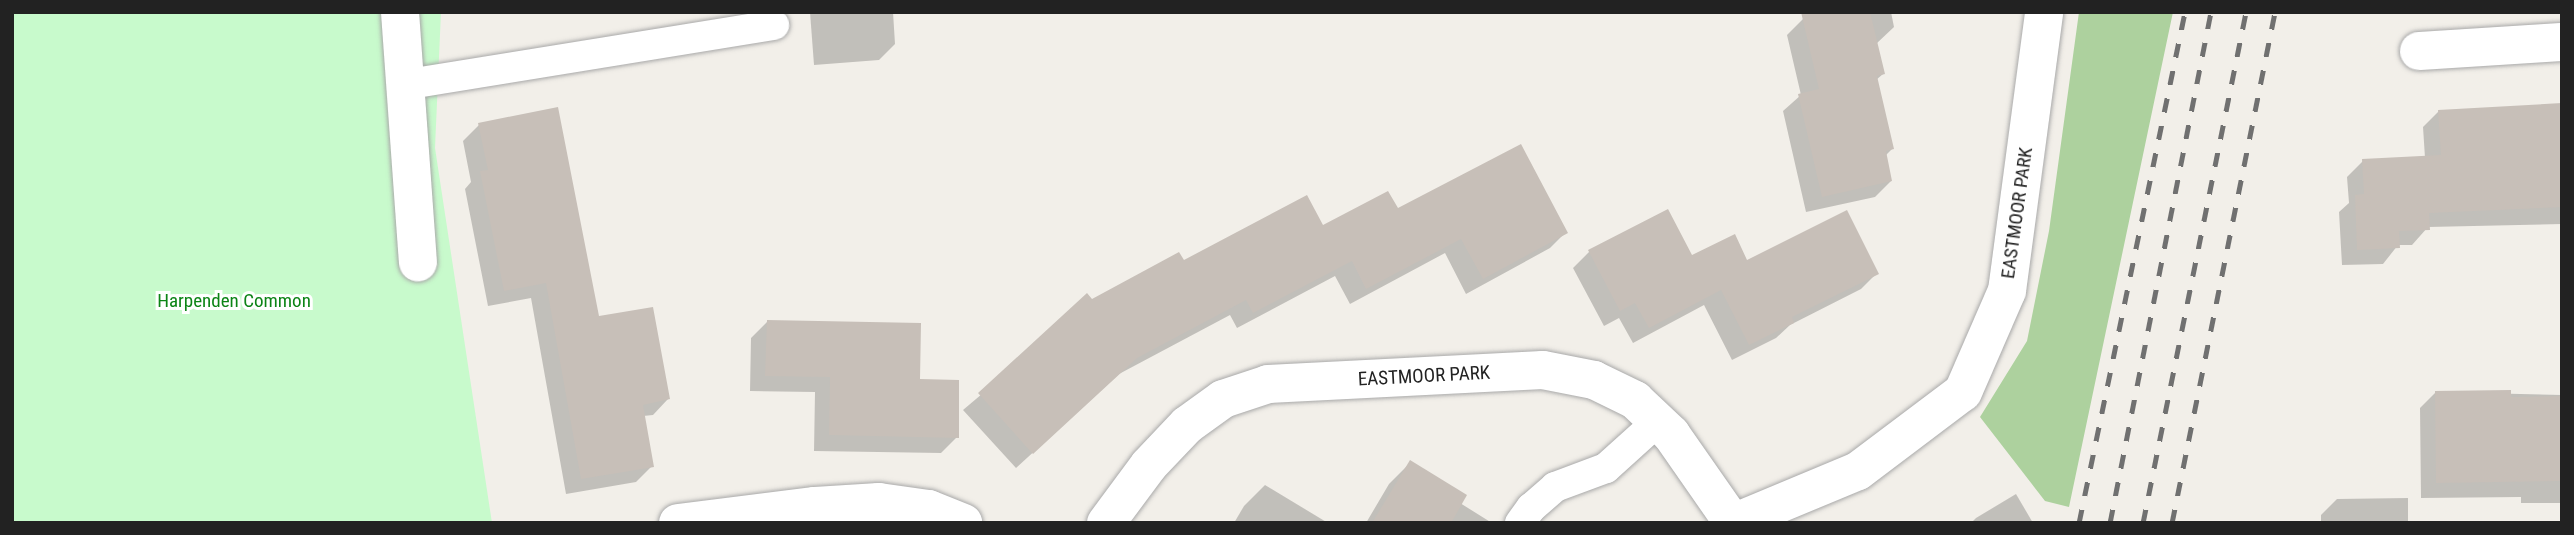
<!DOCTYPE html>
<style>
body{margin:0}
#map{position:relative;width:2574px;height:535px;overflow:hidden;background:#f2efe9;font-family:"Roboto Condensed",sans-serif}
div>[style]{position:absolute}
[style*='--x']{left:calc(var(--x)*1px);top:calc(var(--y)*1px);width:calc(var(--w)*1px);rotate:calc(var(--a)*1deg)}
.forest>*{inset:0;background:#add19e}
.park>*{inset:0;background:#c8facc}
.shadow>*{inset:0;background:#0003}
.building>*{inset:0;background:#c7bfb8}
.roads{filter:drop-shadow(0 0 2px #a9a9a9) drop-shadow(0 0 2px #a9a9a9)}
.service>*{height:30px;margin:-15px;padding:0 15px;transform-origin:15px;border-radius:15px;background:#fff}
.minor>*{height:38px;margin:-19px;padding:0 19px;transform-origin:19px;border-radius:19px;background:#fff}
.rail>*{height:5px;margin-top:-2.5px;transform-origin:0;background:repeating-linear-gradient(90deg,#707070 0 14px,transparent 0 28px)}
span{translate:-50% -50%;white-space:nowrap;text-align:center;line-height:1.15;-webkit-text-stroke:6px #fff;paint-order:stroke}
.street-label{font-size:19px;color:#222}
.park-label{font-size:19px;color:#0c8416}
.frame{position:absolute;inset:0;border:14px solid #222;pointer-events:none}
</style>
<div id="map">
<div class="forest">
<i style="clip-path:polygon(2079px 12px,2173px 12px,2069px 507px,2045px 501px,1980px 417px,2027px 341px,2049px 231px)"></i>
</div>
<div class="park">
<i style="clip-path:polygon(12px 12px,441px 12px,435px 148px,492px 523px,12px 523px)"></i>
</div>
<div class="shadow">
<i style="clip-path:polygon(810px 12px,893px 12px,895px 44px,879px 60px,814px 65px)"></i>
<i style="clip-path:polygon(1805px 12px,1891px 12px,1894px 27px,1876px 44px,1883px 74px,1876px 80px,1892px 149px,1885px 156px,1891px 181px,1875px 197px,1806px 212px,1783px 111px,1801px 95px,1787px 35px,1803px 19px)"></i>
<i style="clip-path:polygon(2562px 105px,2562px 224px,2428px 227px,2412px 245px,2398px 245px,2383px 264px,2342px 265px,2339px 212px,2349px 203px,2347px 177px,2363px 161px,2425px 158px,2423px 127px,2439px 111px)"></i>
<i style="clip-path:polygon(479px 125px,598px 318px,668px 399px,653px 415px,643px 416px,652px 466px,636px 482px,566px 494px,531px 298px,488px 306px,465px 189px,471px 182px,463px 141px)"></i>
<i style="clip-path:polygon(1397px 210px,1566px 232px,1550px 248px,1466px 294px,1445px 253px,1350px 304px,1335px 276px,1237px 328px,1230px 315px,1119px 374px,1016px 468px,963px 410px,1092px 301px,1183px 262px)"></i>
<i style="clip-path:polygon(1589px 252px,1691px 257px,1877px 273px,1861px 289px,1790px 325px,1776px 338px,1732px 360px,1704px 305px,1633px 343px,1619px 318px,1604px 326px,1573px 268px)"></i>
<i style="clip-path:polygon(767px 322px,918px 381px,957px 437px,941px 453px,814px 451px,815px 392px,750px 391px,751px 338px)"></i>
<i style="clip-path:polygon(2436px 392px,2562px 395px,2562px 503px,2521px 503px,2521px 497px,2421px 498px,2420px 408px)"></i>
<i style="clip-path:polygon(1411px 462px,1460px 503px,1492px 523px,1366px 523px,1389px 484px)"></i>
<i style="clip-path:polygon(1265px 485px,1328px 523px,1234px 523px,1244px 506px)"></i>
<i style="clip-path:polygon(2016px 494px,2033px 523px,1971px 523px,1976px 518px)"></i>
<i style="clip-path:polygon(2408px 498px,2408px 523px,2321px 523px,2321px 515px,2337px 499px)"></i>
</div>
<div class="building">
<i style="clip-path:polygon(1801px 12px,1870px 12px,1885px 74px,1877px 76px,1894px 149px,1886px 151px,1892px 181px,1822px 197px,1798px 94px,1819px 89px)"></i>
<i style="clip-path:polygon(2562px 103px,2562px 207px,2429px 213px,2430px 230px,2399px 231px,2400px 248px,2357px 250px,2355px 195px,2364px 194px,2362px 159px,2441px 155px,2438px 110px)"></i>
<i style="clip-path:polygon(558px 107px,599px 316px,653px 307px,670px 399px,643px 405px,654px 467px,581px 479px,546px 283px,504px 291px,480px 171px,488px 170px,478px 123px)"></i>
<i style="clip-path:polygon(1521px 144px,1568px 233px,1483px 279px,1461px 239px,1366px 289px,1352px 261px,1253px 313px,1246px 300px,1137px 358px,1033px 454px,978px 393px,1087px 293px,1092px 299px,1179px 252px,1184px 260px,1307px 195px,1323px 225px,1388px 191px,1398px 208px)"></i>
<i style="clip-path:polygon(1668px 209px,1692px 255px,1735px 234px,1747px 260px,1847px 210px,1879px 274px,1792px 317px,1794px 323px,1749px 345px,1721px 290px,1649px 328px,1635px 303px,1620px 311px,1588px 250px)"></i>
<i style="clip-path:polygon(767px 320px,921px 323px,920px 379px,959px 380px,959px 438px,829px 435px,830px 377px,765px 376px)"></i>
<i style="clip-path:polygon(2511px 390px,2511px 397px,2562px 396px,2562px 481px,2436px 483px,2435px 391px)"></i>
<i style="clip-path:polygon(1410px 460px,1467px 495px,1451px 523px,1372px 523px)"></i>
</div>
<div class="roads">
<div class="service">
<i style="--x:403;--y:85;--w:376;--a:-9.2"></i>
<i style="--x:1520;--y:523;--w:19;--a:-54"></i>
<i style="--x:1531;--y:508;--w:32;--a:-41"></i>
<i style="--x:1555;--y:487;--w:54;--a:-20.4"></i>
<i style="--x:1606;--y:468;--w:70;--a:-42.1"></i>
</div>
<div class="minor">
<i style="--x:400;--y:12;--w:251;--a:85.9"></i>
<i style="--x:2419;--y:51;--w:143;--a:-3.6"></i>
<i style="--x:678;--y:523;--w:138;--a:-7.1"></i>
<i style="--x:815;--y:506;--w:64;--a:-3.6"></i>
<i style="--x:879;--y:502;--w:50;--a:8"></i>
<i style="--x:929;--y:509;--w:37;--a:22"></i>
<i style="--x:1106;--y:523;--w:72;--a:-53.4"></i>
<i style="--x:1149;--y:465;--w:55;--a:-46.5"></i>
<i style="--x:1187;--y:425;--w:44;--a:-35.8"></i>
<i style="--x:1223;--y:399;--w:47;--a:-18.4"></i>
<i style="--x:1268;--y:384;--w:275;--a:-2.9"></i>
<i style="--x:1543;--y:370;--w:52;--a:11.1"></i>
<i style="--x:1594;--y:380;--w:46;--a:26"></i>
<i style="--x:1635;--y:400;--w:50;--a:43.4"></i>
<i style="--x:1671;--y:434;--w:108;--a:55.1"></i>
<i style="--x:1733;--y:523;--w:135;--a:-22.6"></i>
<i style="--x:1858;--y:471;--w:131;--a:-37"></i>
<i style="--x:1963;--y:392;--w:110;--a:-66.5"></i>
<i style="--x:2007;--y:291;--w:281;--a:-82.4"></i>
</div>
</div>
<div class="rail">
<i style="--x:2079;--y:523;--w:522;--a:-78.28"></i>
<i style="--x:2110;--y:523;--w:521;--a:-78.82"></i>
<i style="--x:2143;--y:523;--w:521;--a:-78.6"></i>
<i style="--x:2172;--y:523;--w:521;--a:-78.6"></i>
</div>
<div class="street-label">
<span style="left:2017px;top:213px;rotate:-82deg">EASTMOOR PARK</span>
<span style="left:1424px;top:376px;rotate:-3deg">EASTMOOR PARK</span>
</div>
<div class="park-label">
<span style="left:234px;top:301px">Harpenden Common</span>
</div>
<div class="frame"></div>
</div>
